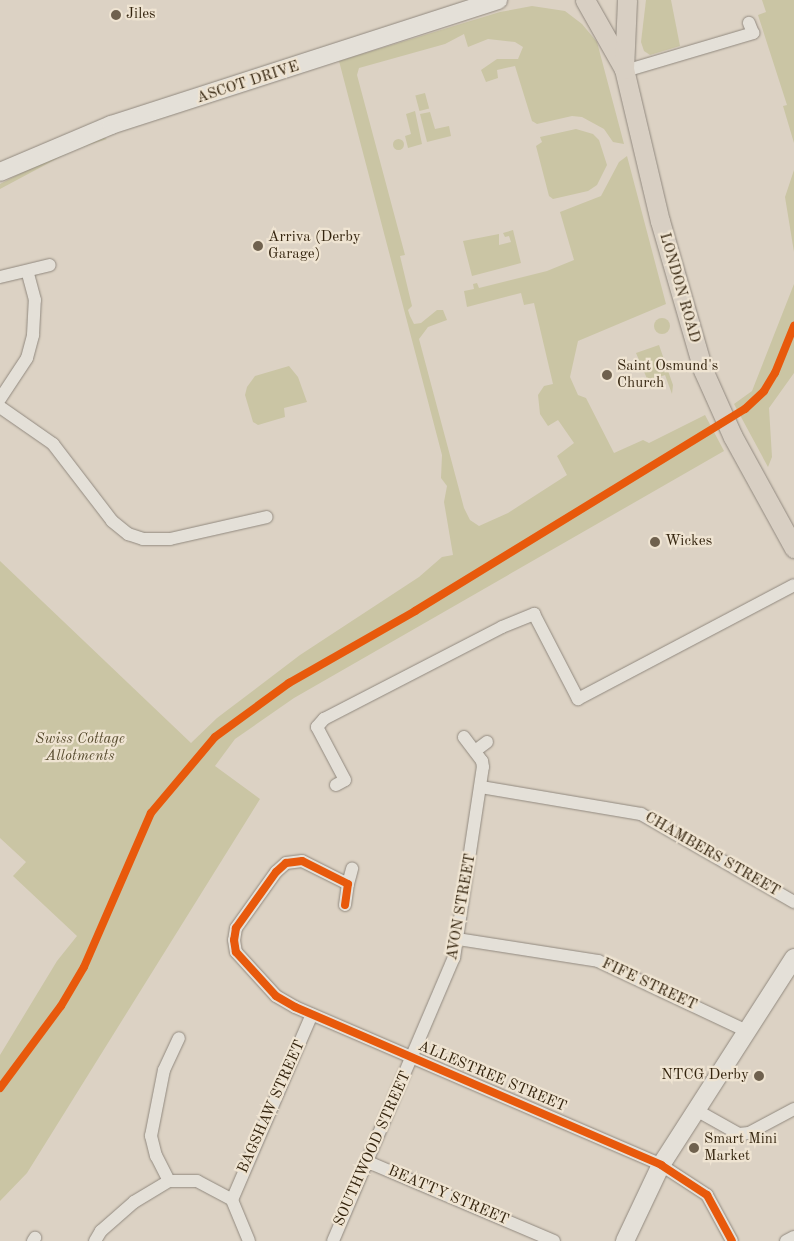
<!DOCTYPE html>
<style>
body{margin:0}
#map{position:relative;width:794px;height:1241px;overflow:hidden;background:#dcd2c4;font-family:"Old Standard TT",serif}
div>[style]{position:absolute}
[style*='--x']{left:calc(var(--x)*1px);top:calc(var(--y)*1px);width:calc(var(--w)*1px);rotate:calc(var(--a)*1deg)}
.green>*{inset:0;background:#cac5a4;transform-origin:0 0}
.round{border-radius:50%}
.roads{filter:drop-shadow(0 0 1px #91897f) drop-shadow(0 0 1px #91897f)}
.street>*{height:12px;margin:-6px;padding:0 6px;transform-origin:6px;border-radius:6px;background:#e4e0d8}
.secondary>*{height:18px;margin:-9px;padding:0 9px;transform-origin:9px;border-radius:9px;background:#e4e0d8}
.primary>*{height:19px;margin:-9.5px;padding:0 9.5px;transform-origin:9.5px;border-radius:9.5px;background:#d8cfc3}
.cycleway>*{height:8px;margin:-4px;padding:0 4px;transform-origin:4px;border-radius:4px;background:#e8590c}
.dots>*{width:14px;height:14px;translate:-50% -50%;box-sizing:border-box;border:2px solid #efe4d2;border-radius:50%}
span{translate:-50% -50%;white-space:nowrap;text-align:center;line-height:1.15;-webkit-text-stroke:4.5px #efe4d2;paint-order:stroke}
.poi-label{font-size:15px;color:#34240e}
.left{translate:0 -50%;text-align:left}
.right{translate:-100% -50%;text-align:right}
.street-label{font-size:15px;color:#34240e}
.park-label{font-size:15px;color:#564a2d;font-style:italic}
</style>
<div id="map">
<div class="green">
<i style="clip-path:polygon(646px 0,671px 0,680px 46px,650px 55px,644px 51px,641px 42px)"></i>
<i style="clip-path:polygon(762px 0,794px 0,794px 143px,783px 106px,787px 105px,758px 15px,766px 12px)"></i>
<i style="clip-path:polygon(532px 6px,565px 11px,582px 24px,597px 42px,624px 144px,613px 142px,604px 129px,582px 117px,572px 116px,537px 124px,532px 121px,515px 66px,497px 70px,498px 78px,486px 82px,481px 70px,497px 59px,518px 59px,523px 47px,515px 42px,488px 39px,468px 47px,464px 34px,445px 44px,359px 68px,357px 75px,405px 255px,400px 256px,412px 306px,408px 310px,410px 316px,414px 324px,421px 323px,437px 310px,443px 310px,447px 320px,428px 327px,419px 339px,464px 508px,470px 520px,479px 526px,508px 513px,567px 475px,557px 456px,574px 443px,558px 420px,548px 426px,540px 414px,538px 395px,544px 386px,553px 384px,534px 303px,524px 305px,521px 293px,467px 307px,464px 291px,474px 289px,473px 284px,477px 283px,479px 288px,547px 271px,574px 260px,560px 212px,601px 196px,619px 162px,627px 156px,666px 304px,578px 341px,570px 377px,578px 395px,586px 398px,614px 453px,643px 440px,649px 443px,705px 415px,724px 451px,294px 698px,235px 739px,215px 766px,260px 799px,27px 1173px,0 1201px,0 1055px,57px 961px,77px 936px,13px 876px,26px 862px,0 838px,0 561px,191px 743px,217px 718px,300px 655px,419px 577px,442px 557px,453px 555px,444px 502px,447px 486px,441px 478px,442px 455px,339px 61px,500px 12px)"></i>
<i style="left:425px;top:93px;width:16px;height:10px;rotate:75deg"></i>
<i style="clip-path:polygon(415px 111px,422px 144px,408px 148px,405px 136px,411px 134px,406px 114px)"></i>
<i style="clip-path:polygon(430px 112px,435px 129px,449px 126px,451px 136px,427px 142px,420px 114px)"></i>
<i style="clip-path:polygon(576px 129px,593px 134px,599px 140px,607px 165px,597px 185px,588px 191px,553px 199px,549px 196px,536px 146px,542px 142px,540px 137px)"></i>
<i style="clip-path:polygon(103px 137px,107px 139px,73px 150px,0 189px,0 184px,61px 152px)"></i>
<i class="round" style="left:392.5px;top:138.5px;width:11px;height:11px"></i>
<i style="clip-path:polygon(794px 170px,794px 252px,785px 197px)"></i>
<i style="clip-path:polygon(513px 230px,521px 263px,472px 276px,463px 241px,499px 234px,499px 245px,511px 242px,509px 236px,505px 237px,503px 233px)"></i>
<i style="clip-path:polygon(794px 284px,794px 373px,769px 408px,772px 457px,768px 467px,734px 404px,752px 391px)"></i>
<i class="round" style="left:654px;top:318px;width:16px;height:16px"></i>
<i style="clip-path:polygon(659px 345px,673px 385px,672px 394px,665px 375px,648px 381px,636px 353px)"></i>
<i style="clip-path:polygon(289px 366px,298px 377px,307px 402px,284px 408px,285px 417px,258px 425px,253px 422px,245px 395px,247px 387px,255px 376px)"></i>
</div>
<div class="roads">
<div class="street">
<i style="--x:625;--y:71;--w:134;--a:-16.5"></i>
<i style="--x:753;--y:33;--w:11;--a:-112"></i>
<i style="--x:0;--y:277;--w:51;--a:-13.5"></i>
<i style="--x:0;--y:399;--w:49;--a:-56.6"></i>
<i style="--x:27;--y:358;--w:24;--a:-75"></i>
<i style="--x:33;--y:335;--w:35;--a:-87"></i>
<i style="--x:35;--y:300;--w:30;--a:-105"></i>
<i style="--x:0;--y:407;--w:65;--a:34.9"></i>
<i style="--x:53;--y:444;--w:97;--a:52.5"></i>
<i style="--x:112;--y:521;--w:21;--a:39"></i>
<i style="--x:128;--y:534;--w:16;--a:18"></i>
<i style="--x:143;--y:539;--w:27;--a:0"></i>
<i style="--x:170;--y:539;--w:99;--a:-12.8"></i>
<i style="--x:475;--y:751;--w:15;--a:-37"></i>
<i style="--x:336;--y:785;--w:10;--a:-29"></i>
<i style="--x:345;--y:780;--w:60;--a:-117.8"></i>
<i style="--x:317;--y:727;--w:11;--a:-49"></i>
<i style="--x:324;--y:719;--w:200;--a:-27.3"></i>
<i style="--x:502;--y:627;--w:35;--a:-22"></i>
<i style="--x:534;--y:614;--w:96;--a:62.6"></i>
<i style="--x:578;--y:699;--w:244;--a:-27.8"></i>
<i style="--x:481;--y:787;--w:162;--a:9.6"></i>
<i style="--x:641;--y:814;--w:177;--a:29.9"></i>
<i style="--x:348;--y:884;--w:16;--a:-75"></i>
<i style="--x:345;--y:905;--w:21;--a:-82"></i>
<i style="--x:348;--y:884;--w:51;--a:-153.4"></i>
<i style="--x:302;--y:861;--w:16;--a:173"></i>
<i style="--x:286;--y:863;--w:13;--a:138"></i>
<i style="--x:276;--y:872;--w:69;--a:125.5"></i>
<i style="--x:236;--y:928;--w:12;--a:99"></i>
<i style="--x:234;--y:940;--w:12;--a:81"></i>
<i style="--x:236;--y:952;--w:59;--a:47.7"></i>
<i style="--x:276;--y:996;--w:22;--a:30"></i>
<i style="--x:295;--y:1007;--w:399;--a:23.3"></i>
<i style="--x:661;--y:1165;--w:55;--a:33.1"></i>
<i style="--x:707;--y:1195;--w:52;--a:61.5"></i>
<i style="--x:458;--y:939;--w:142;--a:8.9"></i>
<i style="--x:598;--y:961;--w:165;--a:25.2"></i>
<i style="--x:696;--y:1110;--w:49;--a:29.2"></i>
<i style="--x:739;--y:1134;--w:10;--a:-6"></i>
<i style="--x:749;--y:1133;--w:51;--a:-28.1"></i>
<i style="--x:368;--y:1162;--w:202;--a:23"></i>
<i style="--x:169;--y:1181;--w:28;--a:-117"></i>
<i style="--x:156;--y:1156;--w:21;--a:-104"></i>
<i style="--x:151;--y:1136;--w:67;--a:-78.9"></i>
<i style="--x:164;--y:1070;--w:35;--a:-65"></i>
<i style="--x:232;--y:1200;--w:202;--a:-66.7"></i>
<i style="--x:232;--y:1200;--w:44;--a:67.5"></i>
<i style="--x:33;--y:1241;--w:4;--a:-56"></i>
<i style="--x:95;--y:1241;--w:12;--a:-59"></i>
<i style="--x:101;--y:1231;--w:44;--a:-41.3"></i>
<i style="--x:134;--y:1202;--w:41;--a:-31"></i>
<i style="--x:169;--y:1181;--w:28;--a:0"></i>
<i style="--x:197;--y:1181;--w:40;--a:28"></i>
<i style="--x:333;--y:1241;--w:308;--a:-66.9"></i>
<i style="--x:454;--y:958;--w:193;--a:-81.4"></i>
<i style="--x:483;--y:767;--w:6;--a:-99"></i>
<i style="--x:482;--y:761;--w:30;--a:-127"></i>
<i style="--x:786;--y:1241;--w:9;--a:-27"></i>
</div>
<div class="secondary">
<i style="--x:0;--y:172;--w:121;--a:-22.9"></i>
<i style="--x:111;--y:125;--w:407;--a:-17.9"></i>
<i style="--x:625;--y:1241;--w:84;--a:-64.7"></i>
<i style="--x:661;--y:1165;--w:246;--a:-57.3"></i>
</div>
<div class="primary">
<i style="--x:585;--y:0;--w:79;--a:60.5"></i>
<i style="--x:624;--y:69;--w:156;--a:76.7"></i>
<i style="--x:660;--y:221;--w:155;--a:73.9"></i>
<i style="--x:703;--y:370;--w:73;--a:65.9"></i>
<i style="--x:733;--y:437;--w:127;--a:61.2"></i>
<i style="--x:624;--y:69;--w:69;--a:-87.5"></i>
</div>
</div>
<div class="cycleway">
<i style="--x:345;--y:905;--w:21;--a:-82"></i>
<i style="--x:348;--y:884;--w:51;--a:-153.4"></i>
<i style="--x:302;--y:861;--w:16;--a:173"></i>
<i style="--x:286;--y:863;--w:13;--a:138"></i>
<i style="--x:276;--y:872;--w:69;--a:125.5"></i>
<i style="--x:236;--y:928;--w:12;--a:99"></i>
<i style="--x:234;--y:940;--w:12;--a:81"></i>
<i style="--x:236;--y:952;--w:59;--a:47.7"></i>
<i style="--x:276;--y:996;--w:22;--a:30"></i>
<i style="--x:295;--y:1007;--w:399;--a:23.3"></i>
<i style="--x:661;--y:1165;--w:55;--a:33.1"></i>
<i style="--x:707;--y:1195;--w:52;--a:61.5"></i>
<i style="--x:0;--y:1088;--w:102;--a:-53.4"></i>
<i style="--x:61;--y:1006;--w:45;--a:-59.5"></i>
<i style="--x:84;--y:967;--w:168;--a:-66.5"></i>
<i style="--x:151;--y:813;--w:99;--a:-49.9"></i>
<i style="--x:215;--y:737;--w:92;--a:-36.1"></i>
<i style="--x:289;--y:683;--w:145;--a:-29.7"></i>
<i style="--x:415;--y:611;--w:387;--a:-31.5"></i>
<i style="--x:745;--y:409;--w:26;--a:-43"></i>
<i style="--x:764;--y:391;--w:21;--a:-59"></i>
<i style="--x:775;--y:373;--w:51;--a:-68"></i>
</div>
<div class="dots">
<i style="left:116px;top:15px;background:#6f614e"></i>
<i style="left:258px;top:246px;background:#6f614e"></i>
<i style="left:607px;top:375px;background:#6f614e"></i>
<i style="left:655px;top:542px;background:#6f614e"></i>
<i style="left:759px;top:1076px;background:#6f614e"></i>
<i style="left:694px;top:1148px;background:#6f614e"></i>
</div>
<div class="poi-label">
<span class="left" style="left:126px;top:15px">Jiles</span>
<span class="left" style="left:268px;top:246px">Arriva (Derby<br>Garage)</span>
<span class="left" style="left:617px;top:375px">Saint Osmund's<br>Church</span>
<span class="left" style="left:665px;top:542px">Wickes</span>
<span class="right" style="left:749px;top:1076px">NTCG Derby</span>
<span class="left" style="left:704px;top:1148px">Smart Mini<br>Market</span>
</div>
<div class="street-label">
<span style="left:248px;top:83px;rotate:-18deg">ASCOT DRIVE</span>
<span style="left:679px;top:288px;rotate:74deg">LONDON ROAD</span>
<span style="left:712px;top:855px;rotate:30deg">CHAMBERS STREET</span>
<span style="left:462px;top:907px;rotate:-80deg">AVON STREET</span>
<span style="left:649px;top:985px;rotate:25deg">FIFE STREET</span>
<span style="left:492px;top:1077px;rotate:23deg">ALLESTREE STREET</span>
<span style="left:272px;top:1107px;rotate:-66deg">BAGSHAW STREET</span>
<span style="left:373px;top:1149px;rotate:-66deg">SOUTHWOOD STREET</span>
<span style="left:448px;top:1196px;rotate:23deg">BEATTY STREET</span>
</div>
<div class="park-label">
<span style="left:80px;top:748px">Swiss Cottage<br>Allotments</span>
</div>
</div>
